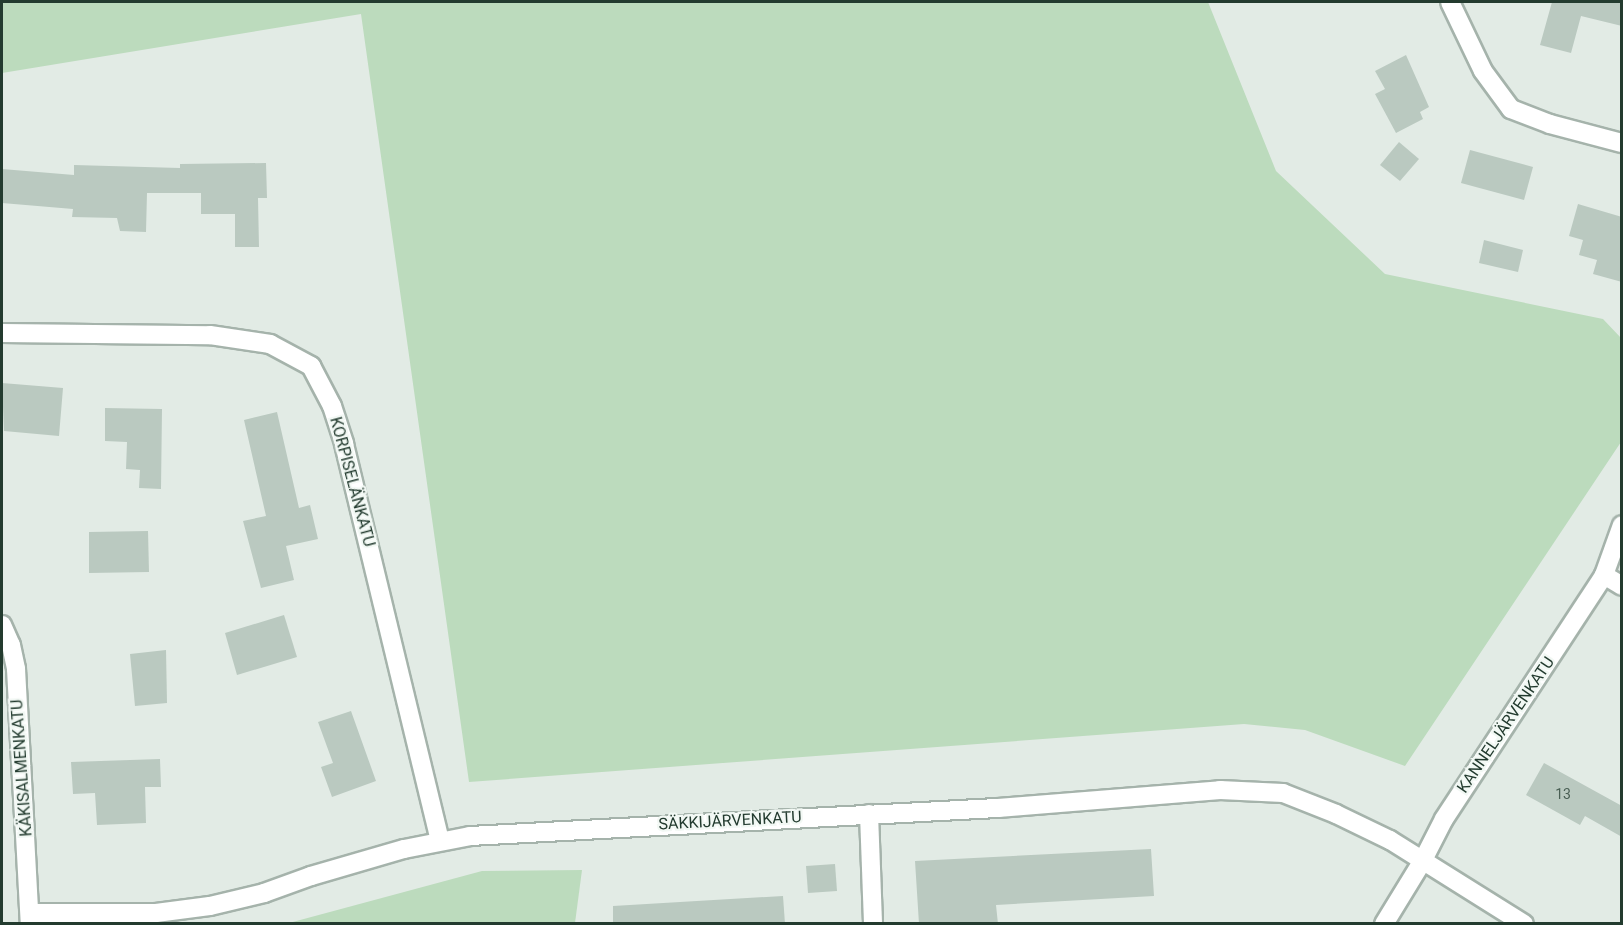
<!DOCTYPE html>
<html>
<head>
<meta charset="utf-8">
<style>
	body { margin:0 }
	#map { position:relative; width:1623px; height:925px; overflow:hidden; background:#e2ebe5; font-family:Roboto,sans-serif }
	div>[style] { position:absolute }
	.green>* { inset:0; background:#bcdbbd }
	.building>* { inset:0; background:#bac9c0 }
	.roads { filter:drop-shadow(2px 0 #a5b3ab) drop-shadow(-2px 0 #a5b3ab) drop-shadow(0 2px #a5b3ab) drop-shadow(0 -2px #a5b3ab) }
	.minor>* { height:18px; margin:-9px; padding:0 9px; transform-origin:9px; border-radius:9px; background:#fff }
	.tertiary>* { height:18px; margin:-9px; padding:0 9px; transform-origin:9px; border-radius:9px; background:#fff }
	span { translate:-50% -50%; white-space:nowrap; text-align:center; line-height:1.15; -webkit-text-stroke:4.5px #f2f8f4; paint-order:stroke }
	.number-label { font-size:14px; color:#495e53 }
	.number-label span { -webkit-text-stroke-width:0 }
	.street-label { font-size:16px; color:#233b2f }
	.frame { position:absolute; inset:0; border:3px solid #233b2f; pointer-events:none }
</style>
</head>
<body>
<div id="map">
	<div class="green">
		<div style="clip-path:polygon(2px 2px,1208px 2px,1276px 171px,1385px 274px,1603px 319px,1621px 338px,1621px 442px,1405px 766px,1305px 730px,1244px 724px,469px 782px,361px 14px,2px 73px)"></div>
		<div style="clip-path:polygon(582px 870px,575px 923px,289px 923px,482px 871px)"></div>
	</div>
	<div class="building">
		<div style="clip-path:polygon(1552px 2px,1622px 2px,1622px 26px,1581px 16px,1571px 53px,1540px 45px)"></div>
		<div style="clip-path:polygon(1406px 55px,1429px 107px,1420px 112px,1423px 119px,1396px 133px,1375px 94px,1385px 89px,1375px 71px)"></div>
		<div style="clip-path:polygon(1399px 142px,1419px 159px,1400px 181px,1380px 165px)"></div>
		<div style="clip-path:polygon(1470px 150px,1533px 167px,1524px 200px,1461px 183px)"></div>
		<div style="clip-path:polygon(266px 163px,267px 198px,258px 198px,259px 247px,235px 247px,235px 214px,201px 214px,201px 193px,147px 193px,146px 232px,120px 231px,117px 218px,72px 217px,73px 209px,2px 203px,2px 169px,74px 175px,74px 165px,180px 168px,180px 164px)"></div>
		<div style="clip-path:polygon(1578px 204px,1622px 217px,1622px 282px,1593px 274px,1597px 260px,1579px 255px,1583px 240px,1569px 236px)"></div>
		<div style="clip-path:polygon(1484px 240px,1523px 250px,1518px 272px,1479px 263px)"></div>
		<div style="clip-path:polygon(2px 383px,63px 388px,59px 436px,4px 431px)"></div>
		<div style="clip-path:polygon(105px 408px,162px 409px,161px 489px,139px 488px,140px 470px,126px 469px,127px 442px,105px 441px)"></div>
		<div style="clip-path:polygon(277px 412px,299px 508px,310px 505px,318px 539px,286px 546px,294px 580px,261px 588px,243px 521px,266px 516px,244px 420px)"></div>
		<div style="clip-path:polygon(148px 531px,149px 572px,89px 573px,89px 532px)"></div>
		<div style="clip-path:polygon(284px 615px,297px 657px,237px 675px,225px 633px)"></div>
		<div style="clip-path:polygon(166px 650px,167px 703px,135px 706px,130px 654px)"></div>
		<div style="clip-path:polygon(351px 711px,376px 781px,332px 797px,321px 767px,333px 763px,318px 722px)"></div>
		<div style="clip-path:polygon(160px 759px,161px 787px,145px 787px,146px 823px,97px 825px,95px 793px,73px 794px,71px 762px)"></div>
		<div style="clip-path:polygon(1544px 763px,1622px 806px,1622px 837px,1585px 816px,1580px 825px,1526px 795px)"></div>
		<div style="clip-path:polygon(1151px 849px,1154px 896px,996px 905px,998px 924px,919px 924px,915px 861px)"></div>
		<div style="clip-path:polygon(835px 864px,837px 891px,808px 893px,806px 866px)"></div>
		<div style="clip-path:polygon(783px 896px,785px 924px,613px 924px,613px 906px)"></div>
	</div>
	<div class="roads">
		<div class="minor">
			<div style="left:1450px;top:2px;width:76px;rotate:64.4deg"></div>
			<div style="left:1483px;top:71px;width:47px;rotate:53.6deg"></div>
			<div style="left:1511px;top:109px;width:42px;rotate:21deg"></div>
			<div style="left:1550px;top:124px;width:74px;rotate:14.8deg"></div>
			<div style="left:2px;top:333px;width:208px;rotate:0.6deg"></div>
			<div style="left:210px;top:335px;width:61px;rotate:8.5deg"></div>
			<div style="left:270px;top:344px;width:47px;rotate:28.2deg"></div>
			<div style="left:311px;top:366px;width:45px;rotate:62.3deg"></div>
			<div style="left:332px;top:406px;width:40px;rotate:72deg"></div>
			<div style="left:344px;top:444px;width:407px;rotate:76.4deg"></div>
			<div style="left:1604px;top:575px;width:21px;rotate:31deg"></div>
			<div style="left:2px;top:625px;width:22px;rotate:66deg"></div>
			<div style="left:11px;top:645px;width:25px;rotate:78deg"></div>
			<div style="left:16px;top:669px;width:255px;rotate:86.9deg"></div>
			<div style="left:869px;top:814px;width:110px;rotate:87.9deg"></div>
			<div style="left:30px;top:913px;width:126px"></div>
			<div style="left:156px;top:913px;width:54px;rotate:-7.4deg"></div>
			<div style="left:210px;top:906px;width:56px;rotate:-13.5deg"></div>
			<div style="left:264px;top:893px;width:50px;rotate:-19.9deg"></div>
			<div style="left:311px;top:876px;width:97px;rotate:-16.2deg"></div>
			<div style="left:404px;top:849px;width:67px;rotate:-11.1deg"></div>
			<div style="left:470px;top:836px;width:529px;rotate:-3.04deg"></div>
			<div style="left:998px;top:808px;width:223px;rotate:-4.6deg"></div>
			<div style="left:1220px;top:790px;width:63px;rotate:2.7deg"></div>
			<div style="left:1283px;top:793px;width:57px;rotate:21.6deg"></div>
			<div style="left:1336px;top:814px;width:60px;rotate:25.7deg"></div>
			<div style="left:1390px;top:840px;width:158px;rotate:32.1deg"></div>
		</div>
		<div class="tertiary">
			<div style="left:1384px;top:924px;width:73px;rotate:-58.5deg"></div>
			<div style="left:1422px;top:862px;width:48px;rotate:-62.9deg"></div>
			<div style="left:1444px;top:819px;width:292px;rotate:-56.7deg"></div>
			<div style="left:1604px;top:575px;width:53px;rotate:-70.2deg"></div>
		</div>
	</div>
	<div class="number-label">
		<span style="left:1563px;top:794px">13</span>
	</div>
	<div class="street-label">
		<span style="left:352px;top:482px;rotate:75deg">KORPISELÄNKATU</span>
		<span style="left:1506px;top:725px;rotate:-56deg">KANNELJÄRVENKATU</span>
		<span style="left:22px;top:768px;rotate:-94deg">KÄKISALMENKATU</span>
		<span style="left:730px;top:821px;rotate:-3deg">SÄKKIJÄRVENKATU</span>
	</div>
	<div class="frame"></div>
</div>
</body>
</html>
